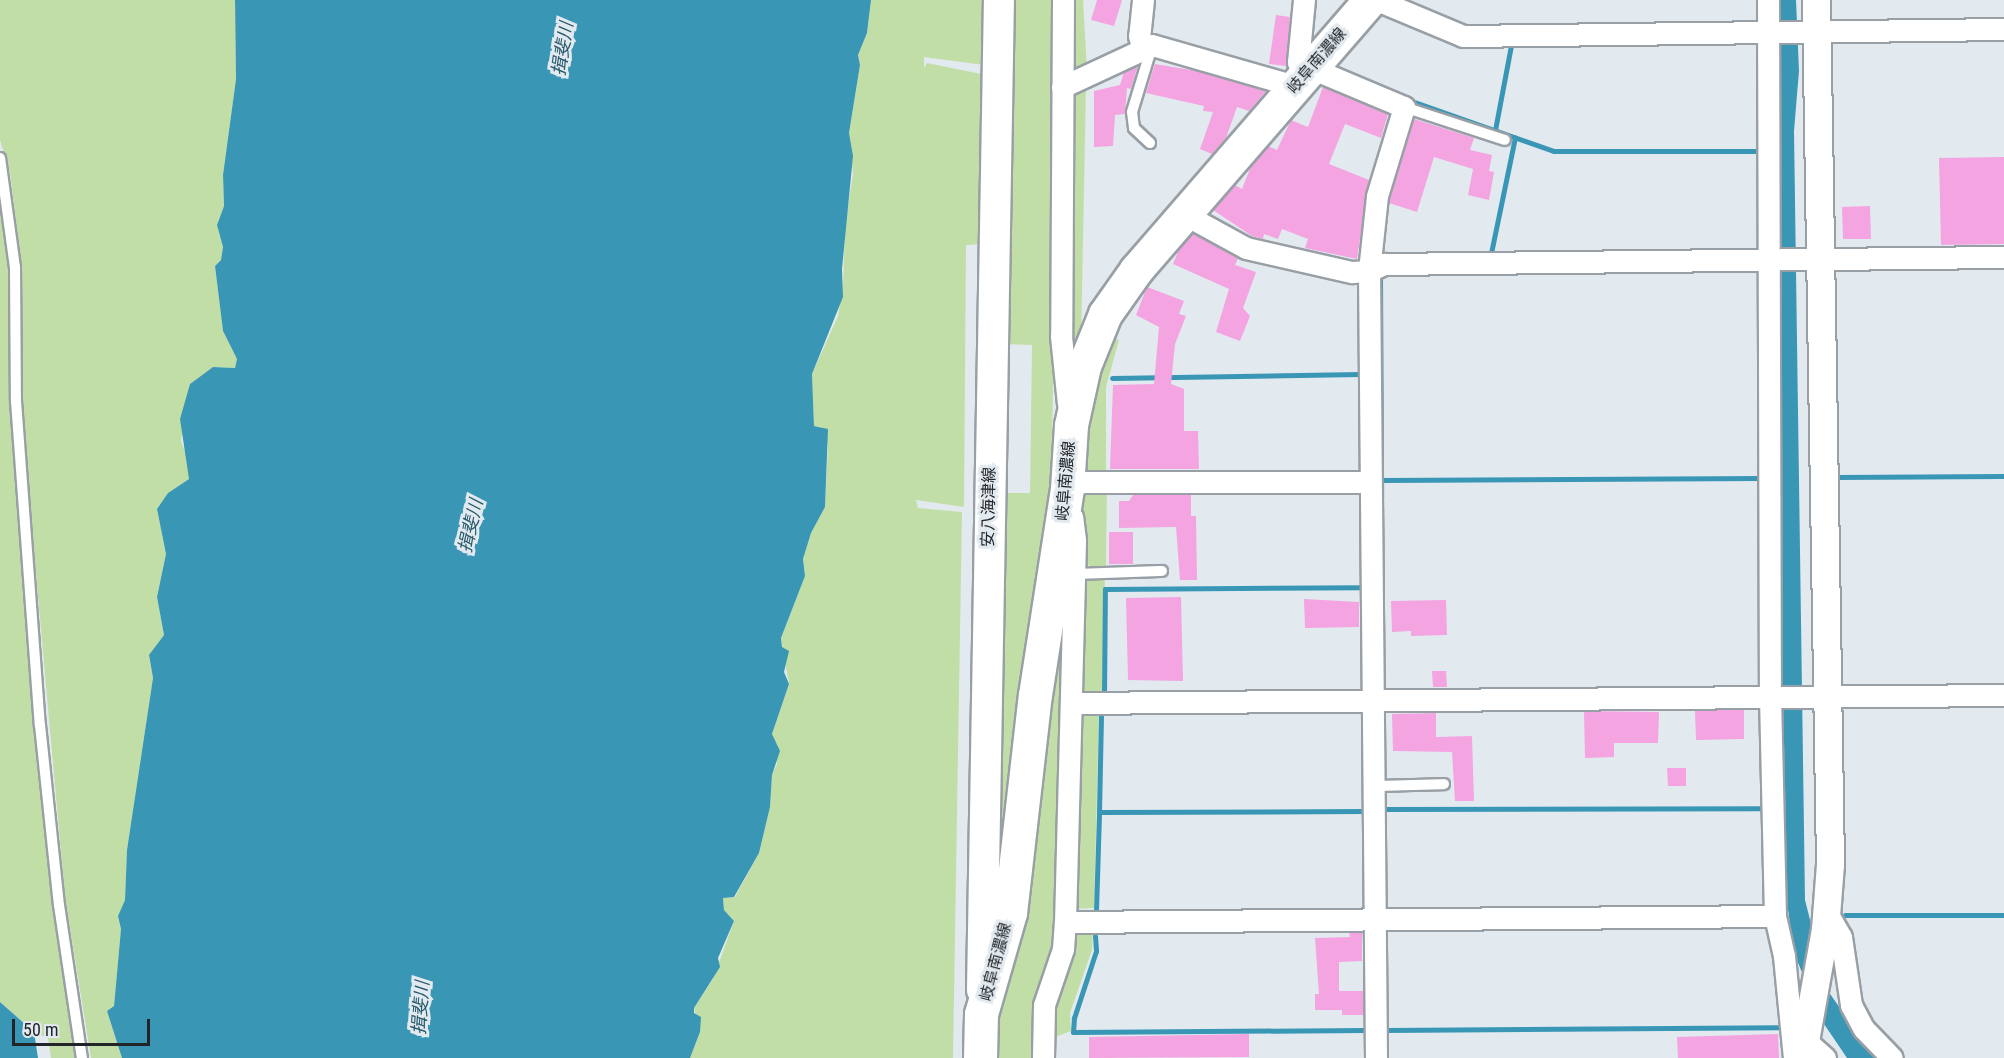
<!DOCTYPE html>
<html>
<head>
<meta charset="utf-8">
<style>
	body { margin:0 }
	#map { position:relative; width:2004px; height:1058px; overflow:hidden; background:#e2eaf0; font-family:"Roboto Condensed","Noto Sans JP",sans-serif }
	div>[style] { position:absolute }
	.green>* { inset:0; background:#c2dea7 }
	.water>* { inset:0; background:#3997b5 }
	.stream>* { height:5px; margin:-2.5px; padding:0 2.5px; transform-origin:2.5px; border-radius:2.5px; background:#3997b5 }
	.building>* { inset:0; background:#f3a4e1 }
	.roads { filter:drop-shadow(2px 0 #989fa5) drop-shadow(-2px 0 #989fa5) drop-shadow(0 2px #989fa5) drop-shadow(0 -2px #989fa5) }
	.service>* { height:10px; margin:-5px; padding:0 5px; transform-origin:5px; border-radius:5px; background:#fff }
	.minor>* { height:21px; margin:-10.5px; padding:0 10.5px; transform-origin:10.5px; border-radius:10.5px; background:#fff }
	.tertiary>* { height:27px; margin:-13.5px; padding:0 13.5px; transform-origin:13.5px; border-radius:13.5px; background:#fff }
	.secondary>* { height:30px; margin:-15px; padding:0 15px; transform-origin:15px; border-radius:15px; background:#fff }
	.primary>* { height:33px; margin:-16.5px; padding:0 16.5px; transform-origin:16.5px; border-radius:16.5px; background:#fff }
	span { translate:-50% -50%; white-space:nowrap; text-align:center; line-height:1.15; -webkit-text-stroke:6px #e2eaf0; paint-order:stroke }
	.street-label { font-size:16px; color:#222527 }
	.water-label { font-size:18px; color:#285a6c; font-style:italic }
	.scale { position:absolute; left:12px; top:1019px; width:138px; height:27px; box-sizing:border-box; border:3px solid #222527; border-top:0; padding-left:8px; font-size:18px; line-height:21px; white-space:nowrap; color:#222527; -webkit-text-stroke:4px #e2eaf0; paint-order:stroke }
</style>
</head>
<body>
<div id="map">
	<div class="green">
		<div style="clip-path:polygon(0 0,235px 0,236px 79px,223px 175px,224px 206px,217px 225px,223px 247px,221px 260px,215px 266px,223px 331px,237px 359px,235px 368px,213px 367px,190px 384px,181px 441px,189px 461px,189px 479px,168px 493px,157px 509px,166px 554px,157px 597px,164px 635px,149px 656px,153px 678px,127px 850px,125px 900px,118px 916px,121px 929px,114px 1006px,107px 1011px,122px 1058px,91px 1058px,65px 897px,20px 396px,21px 263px,10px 173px,0 140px)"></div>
		<div style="clip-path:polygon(871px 0,985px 0,984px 65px,924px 57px,924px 68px,927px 63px,986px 75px,984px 244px,966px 245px,964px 507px,916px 500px,918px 508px,962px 512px,953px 1058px,690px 1058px,700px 1032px,694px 1008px,713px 979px,734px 921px,724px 910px,723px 898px,735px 897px,759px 853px,770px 807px,772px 775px,777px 764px,772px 734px,789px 684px,781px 638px,805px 576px,803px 559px,811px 533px,825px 507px,828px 445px,821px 427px,814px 426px,812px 374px,838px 316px,843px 285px,845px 228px,853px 174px,849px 133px,860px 65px,858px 55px,867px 33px)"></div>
		<div style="clip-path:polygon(1009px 0,1056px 0,1054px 338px,1050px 542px,992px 934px,1001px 493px,1030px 493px,1032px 345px,1002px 344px)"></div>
		<div style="clip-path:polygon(1070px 0,1083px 0,1087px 71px,1070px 70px)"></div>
		<div style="clip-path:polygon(1086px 87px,1081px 342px,1071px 343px,1069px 99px)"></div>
		<div style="clip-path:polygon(0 180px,9px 264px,9px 397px,52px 899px,76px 1058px,51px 1058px,48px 1038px,34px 1032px,0 1002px)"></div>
		<div style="clip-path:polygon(1113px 338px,1119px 340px,1106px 387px,1106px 478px,1081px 472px,1082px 427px,1106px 342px)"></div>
		<div style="clip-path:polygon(1091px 488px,1107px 488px,1106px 566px,1091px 567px,1080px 557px,1082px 496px)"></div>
		<div style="clip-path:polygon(1066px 560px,1057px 947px,1035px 1058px,990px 1058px,991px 1025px,1002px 1000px,1020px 938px,1023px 865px)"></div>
		<div style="clip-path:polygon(1087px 576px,1105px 577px,1102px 697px,1086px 697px,1078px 688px,1079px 585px)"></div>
		<div style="clip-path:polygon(1086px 708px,1099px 708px,1094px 908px,1071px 909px,1075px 716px)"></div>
		<div style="clip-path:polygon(1093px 927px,1092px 950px,1070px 1013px,1071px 1031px,1047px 1040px,1076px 928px)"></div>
	</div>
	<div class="water">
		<div style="clip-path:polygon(235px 0,871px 0,867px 33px,858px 55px,860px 65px,849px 133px,853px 156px,842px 269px,843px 297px,812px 374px,814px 426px,828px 429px,825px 507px,811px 533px,803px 559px,805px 576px,781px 638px,782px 647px,789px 651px,784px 672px,789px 684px,772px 734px,780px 751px,772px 775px,770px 807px,759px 853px,734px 897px,723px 898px,724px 910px,734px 921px,718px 958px,720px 967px,694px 1008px,694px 1013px,701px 1017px,700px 1032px,690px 1058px,122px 1058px,107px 1011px,114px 1006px,121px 929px,118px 916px,125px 900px,127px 850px,153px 678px,149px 655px,164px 635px,157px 597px,166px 554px,157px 509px,168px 493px,189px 479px,180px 419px,190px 384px,213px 367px,235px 368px,237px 359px,223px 331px,215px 266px,221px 260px,223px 247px,217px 225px,224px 206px,223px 175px,236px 79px)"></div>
		<div style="clip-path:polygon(1779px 0,1796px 0,1799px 71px,1794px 131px,1805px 900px,1828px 991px,1875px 1058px,1847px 1058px,1822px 1021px,1794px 953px,1784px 880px,1776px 90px,1781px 72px)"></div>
		<div style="clip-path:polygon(0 1002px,34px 1032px,38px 1058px,0 1058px)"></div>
	</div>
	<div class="stream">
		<div style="left:1406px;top:99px;width:157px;rotate:19.4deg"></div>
		<div style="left:1554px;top:151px;width:204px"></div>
		<div style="left:1495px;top:130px;width:86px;rotate:-79.3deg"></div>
		<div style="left:1486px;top:254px;width:5px;rotate:-11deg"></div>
		<div style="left:1491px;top:253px;width:118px;rotate:-78.3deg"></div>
		<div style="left:1380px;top:274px;width:224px;rotate:89.7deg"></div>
		<div style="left:1112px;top:378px;width:248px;rotate:-0.9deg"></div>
		<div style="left:1835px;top:477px;width:169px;rotate:-0.3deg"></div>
		<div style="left:1381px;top:480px;width:382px;rotate:-0.3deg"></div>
		<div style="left:1104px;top:697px;width:108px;rotate:-89.5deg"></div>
		<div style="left:1105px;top:589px;width:258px;rotate:-0.4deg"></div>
		<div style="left:1381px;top:809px;width:385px;rotate:-0.1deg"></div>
		<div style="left:1099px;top:812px;width:97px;rotate:-88.8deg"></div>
		<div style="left:1096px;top:910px;width:98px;rotate:-88.2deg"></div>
		<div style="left:1099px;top:812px;width:265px;rotate:-0.2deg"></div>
		<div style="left:1845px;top:915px;width:159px"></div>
		<div style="left:1095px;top:936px;width:15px;rotate:86deg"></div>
		<div style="left:1096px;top:951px;width:71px;rotate:108.2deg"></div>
		<div style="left:1074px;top:1018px;width:14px;rotate:94deg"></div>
		<div style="left:1073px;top:1032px;width:293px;rotate:-0.4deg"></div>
		<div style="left:1385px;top:1030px;width:394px;rotate:-0.4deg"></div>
	</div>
	<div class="building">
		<div style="clip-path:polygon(1097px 0,1122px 0,1114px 26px,1091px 20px)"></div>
		<div style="clip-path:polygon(1276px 15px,1290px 17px,1286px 66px,1269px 64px)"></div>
		<div style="clip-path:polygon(1155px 64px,1197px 71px,1266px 91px,1249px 111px,1237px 107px,1226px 138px,1212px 154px,1200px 149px,1213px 112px,1203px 111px,1204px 106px,1146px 93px)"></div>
		<div style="clip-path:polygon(1138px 65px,1131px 89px,1127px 88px,1125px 114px,1115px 115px,1113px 146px,1094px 147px,1094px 91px,1120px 85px,1124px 72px)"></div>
		<div style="clip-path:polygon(1323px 87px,1388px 114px,1381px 138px,1345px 124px,1329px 164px,1369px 180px,1357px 259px,1305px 248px,1308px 239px,1282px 229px,1278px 239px,1264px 234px,1263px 239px,1252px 236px,1213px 210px,1235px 185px,1242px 189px,1251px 166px,1268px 146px,1277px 150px,1291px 120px,1308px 127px)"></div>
		<div style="clip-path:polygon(1414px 119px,1474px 138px,1470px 150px,1492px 155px,1489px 171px,1494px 172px,1489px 200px,1468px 195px,1473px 169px,1434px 157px,1417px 212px,1389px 203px)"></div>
		<div style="clip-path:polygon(2004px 157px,2004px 244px,1941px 245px,1939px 158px)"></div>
		<div style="clip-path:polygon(1870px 206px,1871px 239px,1843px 239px,1842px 207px)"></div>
		<div style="clip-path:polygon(1193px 233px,1238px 258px,1235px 265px,1256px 272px,1243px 308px,1250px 316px,1240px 341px,1216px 332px,1229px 289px,1173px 264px,1179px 249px)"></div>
		<div style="clip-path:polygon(1147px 287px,1184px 301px,1179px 314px,1186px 316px,1175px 344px,1171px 384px,1184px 389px,1184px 431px,1198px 431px,1199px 469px,1110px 469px,1113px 385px,1154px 384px,1159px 327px,1136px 315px)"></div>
		<div style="clip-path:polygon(1133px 495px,1191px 495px,1191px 516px,1196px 516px,1197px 580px,1180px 580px,1176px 527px,1119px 528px,1119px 501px,1129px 501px)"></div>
		<div style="clip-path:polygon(1109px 532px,1133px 532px,1133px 564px,1109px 564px)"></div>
		<div style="clip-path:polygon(1181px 597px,1183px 681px,1128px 680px,1126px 598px)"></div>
		<div style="clip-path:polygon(1304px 599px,1359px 602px,1359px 627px,1305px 628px)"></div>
		<div style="clip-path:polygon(1446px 600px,1447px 635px,1411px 636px,1411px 631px,1392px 632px,1391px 601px)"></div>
		<div style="clip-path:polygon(1432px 671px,1446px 671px,1447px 687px,1433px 687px)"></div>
		<div style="clip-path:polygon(1695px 710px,1744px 710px,1744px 739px,1696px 740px)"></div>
		<div style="clip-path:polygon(1584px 711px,1659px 712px,1658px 743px,1614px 743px,1614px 757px,1585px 758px)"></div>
		<div style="clip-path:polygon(1436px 713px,1436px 737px,1472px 736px,1474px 801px,1455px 801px,1452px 752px,1393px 751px,1392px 714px)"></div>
		<div style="clip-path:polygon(1667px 768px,1686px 768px,1686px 786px,1668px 786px)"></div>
		<div style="clip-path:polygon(1349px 932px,1362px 932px,1362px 961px,1339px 962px,1339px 991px,1363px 991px,1363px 1015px,1342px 1015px,1342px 1010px,1315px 1010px,1315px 994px,1319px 994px,1315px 938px,1350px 937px)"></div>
		<div style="clip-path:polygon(1249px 1034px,1249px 1057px,1089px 1058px,1089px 1037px)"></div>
		<div style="clip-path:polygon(1778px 1034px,1779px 1058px,1678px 1058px,1677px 1037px)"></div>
	</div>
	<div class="roads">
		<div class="service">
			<div style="left:1404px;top:107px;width:106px;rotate:18.1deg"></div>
			<div style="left:1150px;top:143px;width:22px;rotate:-137deg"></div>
			<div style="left:1134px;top:128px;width:16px;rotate:-97deg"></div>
			<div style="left:1132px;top:112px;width:69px;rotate:-73.1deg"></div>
			<div style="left:0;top:158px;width:110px;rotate:82.2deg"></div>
			<div style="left:15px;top:267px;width:134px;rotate:89.6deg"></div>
			<div style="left:16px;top:401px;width:325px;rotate:85.8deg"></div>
			<div style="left:40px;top:725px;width:181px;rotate:84deg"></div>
			<div style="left:59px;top:905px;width:155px;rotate:81.5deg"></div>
			<div style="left:1074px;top:574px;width:88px;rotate:-2deg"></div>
			<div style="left:1374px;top:786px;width:70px;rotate:-1.6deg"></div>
		</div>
		<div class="minor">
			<div style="left:1063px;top:0;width:336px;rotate:90.3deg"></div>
			<div style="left:1061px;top:336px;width:68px;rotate:84.1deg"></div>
			<div style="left:1143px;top:0;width:36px;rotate:96deg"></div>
			<div style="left:1139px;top:36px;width:14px;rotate:73deg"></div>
			<div style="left:1377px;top:0;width:93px;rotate:22.7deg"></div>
			<div style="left:1463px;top:36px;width:541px;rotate:-0.74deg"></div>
			<div style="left:1768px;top:0;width:696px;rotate:89.84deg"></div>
			<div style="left:1770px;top:696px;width:220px;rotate:88.7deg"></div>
			<div style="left:1775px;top:916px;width:41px;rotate:77.3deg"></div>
			<div style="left:1784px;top:956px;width:102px;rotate:84.4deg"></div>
			<div style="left:1311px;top:68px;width:101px;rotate:22.8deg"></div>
			<div style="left:1404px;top:107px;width:93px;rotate:106.9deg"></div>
			<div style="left:1377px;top:196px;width:75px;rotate:96.1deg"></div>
			<div style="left:1369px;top:271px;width:787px;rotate:89.49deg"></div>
			<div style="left:1303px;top:77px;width:16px;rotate:-108deg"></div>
			<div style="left:1298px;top:62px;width:62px;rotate:-84.5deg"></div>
			<div style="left:1062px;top:87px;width:99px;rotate:-25deg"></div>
			<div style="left:1152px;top:45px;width:149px;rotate:16deg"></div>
			<div style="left:1184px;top:214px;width:71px;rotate:28.7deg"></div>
			<div style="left:1246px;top:248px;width:109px;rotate:12.8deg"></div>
			<div style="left:1352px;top:272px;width:17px;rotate:-3deg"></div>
			<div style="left:1369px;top:271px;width:17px;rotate:-25deg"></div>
			<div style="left:1384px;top:264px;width:620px;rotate:-0.65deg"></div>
			<div style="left:1067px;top:482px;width:303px"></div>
			<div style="left:1072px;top:703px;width:932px;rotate:-0.49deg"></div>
			<div style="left:1826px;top:911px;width:30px;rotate:60deg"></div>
			<div style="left:1841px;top:937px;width:69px;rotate:81.6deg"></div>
			<div style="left:1851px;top:1005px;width:27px;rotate:62deg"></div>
			<div style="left:1864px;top:1029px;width:40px;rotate:46deg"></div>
			<div style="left:1065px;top:922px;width:710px;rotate:-0.48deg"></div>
			<div style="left:1805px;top:1040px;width:27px;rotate:42deg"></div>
			<div style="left:1043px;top:1058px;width:53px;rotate:-88.9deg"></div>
			<div style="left:1044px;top:1005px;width:59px;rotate:-71.3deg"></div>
			<div style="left:1063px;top:949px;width:26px;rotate:-86deg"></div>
			<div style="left:1065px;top:923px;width:383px;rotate:-88.5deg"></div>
			<div style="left:1075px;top:540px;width:23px;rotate:-97deg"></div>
		</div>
		<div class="tertiary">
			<div style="left:1802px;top:1058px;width:131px;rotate:-79.9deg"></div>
			<div style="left:1825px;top:929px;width:65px;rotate:-85.6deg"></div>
			<div style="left:1830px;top:864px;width:864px;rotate:-90.93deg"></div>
		</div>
		<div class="secondary">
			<div style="left:982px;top:990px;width:990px;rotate:-89.02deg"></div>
		</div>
		<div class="primary">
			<div style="left:980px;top:1058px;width:44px;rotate:-88.7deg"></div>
			<div style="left:981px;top:1014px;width:105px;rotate:-74deg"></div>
			<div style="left:1010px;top:913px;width:219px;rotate:-83.5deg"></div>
			<div style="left:1035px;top:695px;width:208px;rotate:-81.2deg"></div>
			<div style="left:1067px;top:489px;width:64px;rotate:-86.4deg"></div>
			<div style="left:1071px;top:425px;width:60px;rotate:-77.6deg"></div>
			<div style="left:1084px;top:366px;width:56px;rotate:-68deg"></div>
			<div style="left:1105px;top:314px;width:54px;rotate:-54.8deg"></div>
			<div style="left:1136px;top:270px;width:357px;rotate:-49.1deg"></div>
		</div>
	</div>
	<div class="street-label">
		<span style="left:1317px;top:61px;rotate:-49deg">岐阜南濃線</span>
		<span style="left:1066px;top:481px;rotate:-85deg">岐阜南濃線</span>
		<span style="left:989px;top:507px;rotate:-89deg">安八海津線</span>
		<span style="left:996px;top:962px;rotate:-75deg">岐阜南濃線</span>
	</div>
	<div class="water-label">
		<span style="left:563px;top:49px;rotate:-81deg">揖斐川</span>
		<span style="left:471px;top:526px;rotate:-77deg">揖斐川</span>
		<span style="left:421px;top:1008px;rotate:-86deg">揖斐川</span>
	</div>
	<div class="scale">50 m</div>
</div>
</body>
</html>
